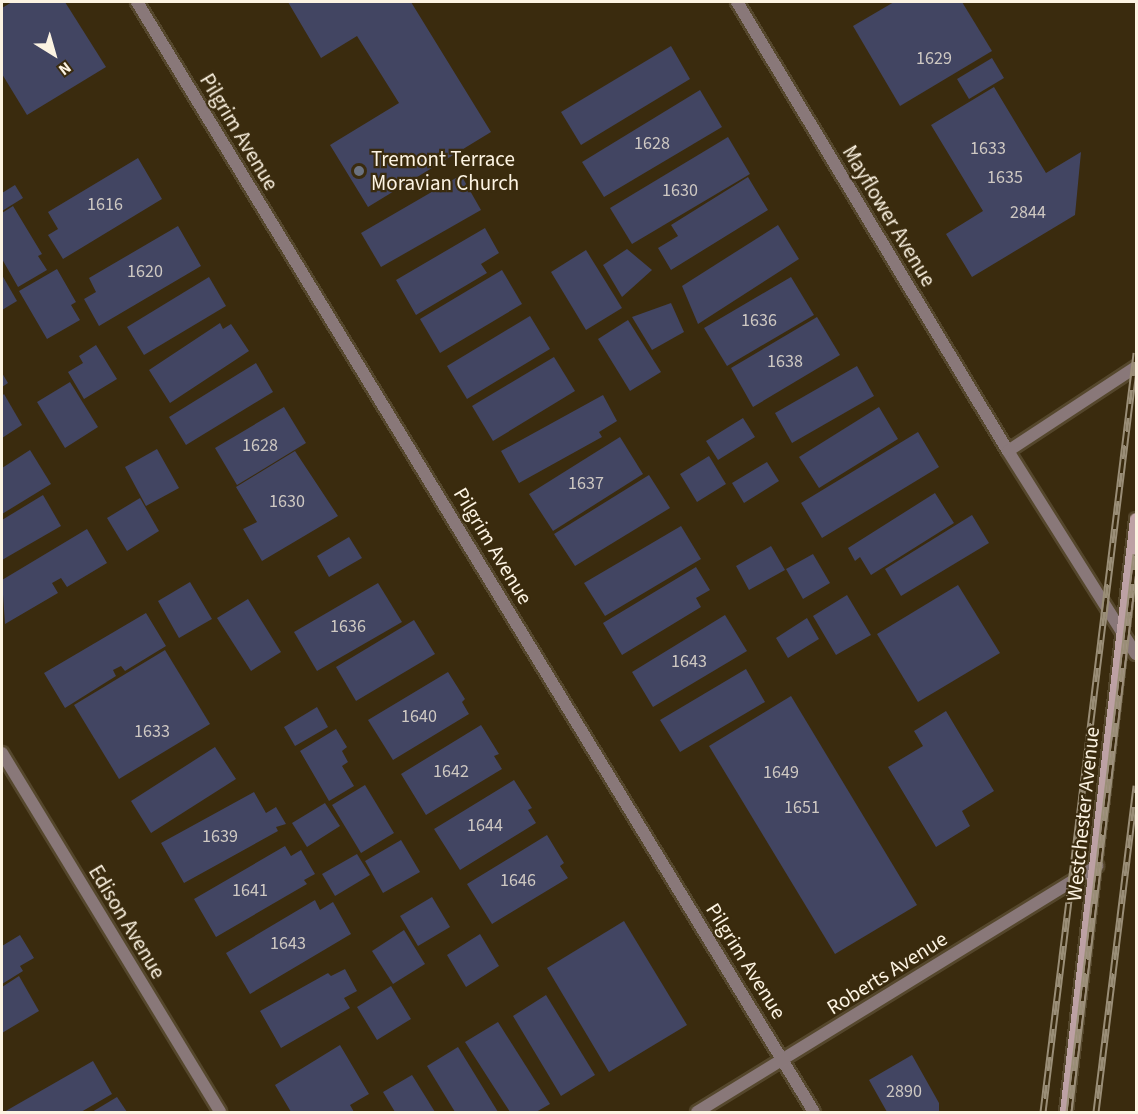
<!DOCTYPE html>
<html>
<head>
<meta charset="utf-8">
<style>
	body { margin:0 }
	#map { position:relative; width:1138px; height:1114px; overflow:hidden; background:#3a2b0e; font-family:"Source Sans 3",sans-serif }
	div>[style] { position:absolute }
	.building>* { inset:0; background:#424562 }
	.roads { filter:drop-shadow(2px 0 #55472c) drop-shadow(-2px 0 #55472c) drop-shadow(0 2px #55472c) drop-shadow(0 -2px #55472c) }
	.street>* { height:12px; margin:-6px; padding:0 6px; transform-origin:6px; border-radius:6px; background:#897879 }
	.secondary>* { height:12px; margin:-6px; padding:0 6px; transform-origin:6px; border-radius:6px; background:#bda1a4 }
	.rail>* { height:7px; margin-top:-3.5px; transform-origin:0; background:repeating-linear-gradient(90deg,#3a2b0e 0 14px,#9a8e77 0 28px); box-sizing:border-box; border-block:2px solid #9a8e77 }
	.dots>* { width:16px; height:16px; translate:-50% -50%; box-sizing:border-box; border:3px solid #3a2b0e; border-radius:50% }
	span { translate:-50% -50%; white-space:nowrap; text-align:center; line-height:1.15; -webkit-text-stroke:4.5px #3a2b0e; paint-order:stroke }
	.number-label { font-size:18px; color:#cec8c2 }
	.number-label span { -webkit-text-stroke-width:0 }
	.street-label { font-size:21px; color:#fcf3e2 }
	.poi-label { font-size:21px; color:#fcf3e2 }
	.left { translate:0 -50%; text-align:left }
	.frame { position:absolute; inset:0; border:3px solid #fcf3e2; pointer-events:none }
	.north { position:absolute; left:24px; top:24px; width:60px; height:60px; -webkit-text-stroke:4px #3a2b0e; paint-order:stroke; rotate:143deg; font-size:16px; font-weight:700; line-height:24px; text-align:center; color:#fcf3e2 }
	.north::after { content:''; display:block; margin:auto; width:21px; height:27px; background:#fcf3e2; clip-path:polygon(50% 0,100% 100%,50% 72%,0 100%) }
</style>
</head>
<body>
<div id="map">
	<div class="building">
		<div style="clip-path:polygon(12px 2px,65px 2px,106px 67px,27px 115px,2px 74px,2px 8px)"></div>
		<div style="clip-path:polygon(288px 2px,411px 2px,491px 132px,368px 207px,330px 145px,399px 103px,357px 36px,321px 58px)"></div>
		<div style="clip-path:polygon(894px 2px,962px 2px,992px 51px,900px 106px,853px 26px)"></div>
		<div style="clip-path:polygon(671px 46px,690px 79px,581px 145px,561px 112px)"></div>
		<div style="clip-path:polygon(992px 58px,1004px 78px,969px 99px,957px 79px)"></div>
		<div style="clip-path:polygon(994px 87px,1046px 173px,1081px 152px,1075px 215px,972px 277px,946px 234px,983px 211px,931px 125px)"></div>
		<div style="clip-path:polygon(700px 90px,722px 127px,604px 197px,582px 162px)"></div>
		<div style="clip-path:polygon(728px 137px,750px 174px,632px 244px,610px 208px)"></div>
		<div style="clip-path:polygon(138px 158px,162px 199px,63px 259px,48px 235px,58px 229px,48px 212px)"></div>
		<div style="clip-path:polygon(461px 175px,481px 210px,381px 267px,361px 233px)"></div>
		<div style="clip-path:polygon(748px 177px,768px 210px,671px 270px,658px 248px,678px 236px,671px 225px)"></div>
		<div style="clip-path:polygon(15px 185px,23px 198px,2px 211px,2px 193px)"></div>
		<div style="clip-path:polygon(13px 206px,42px 254px,38px 256px,47px 270px,18px 287px,2px 259px,2px 213px)"></div>
		<div style="clip-path:polygon(778px 225px,799px 259px,698px 324px,682px 286px)"></div>
		<div style="clip-path:polygon(178px 226px,201px 266px,99px 326px,84px 299px,96px 292px,89px 278px)"></div>
		<div style="clip-path:polygon(485px 228px,499px 253px,481px 264px,487px 273px,416px 315px,396px 280px)"></div>
		<div style="clip-path:polygon(627px 249px,652px 270px,622px 297px,603px 265px)"></div>
		<div style="clip-path:polygon(586px 250px,622px 308px,586px 330px,551px 272px)"></div>
		<div style="clip-path:polygon(57px 269px,76px 302px,71px 305px,80px 320px,47px 339px,19px 291px)"></div>
		<div style="clip-path:polygon(502px 270px,522px 304px,440px 353px,420px 319px)"></div>
		<div style="clip-path:polygon(2px 275px,17px 301px,2px 310px)"></div>
		<div style="clip-path:polygon(209px 277px,226px 306px,144px 355px,127px 327px)"></div>
		<div style="clip-path:polygon(791px 277px,814px 315px,727px 366px,704px 328px)"></div>
		<div style="clip-path:polygon(671px 303px,684px 332px,652px 350px,632px 317px)"></div>
		<div style="clip-path:polygon(530px 316px,550px 349px,467px 399px,447px 366px)"></div>
		<div style="clip-path:polygon(817px 317px,840px 355px,753px 407px,731px 368px)"></div>
		<div style="clip-path:polygon(628px 320px,661px 372px,630px 391px,598px 339px)"></div>
		<div style="clip-path:polygon(220px 323px,223px 329px,231px 324px,249px 351px,170px 403px,149px 370px)"></div>
		<div style="clip-path:polygon(96px 345px,117px 379px,84px 399px,68px 372px,83px 363px,79px 356px)"></div>
		<div style="clip-path:polygon(554px 357px,575px 391px,493px 441px,472px 406px)"></div>
		<div style="clip-path:polygon(256px 363px,273px 392px,186px 445px,169px 417px)"></div>
		<div style="clip-path:polygon(857px 366px,874px 396px,792px 443px,775px 413px)"></div>
		<div style="clip-path:polygon(2px 373px,8px 383px,2px 387px)"></div>
		<div style="clip-path:polygon(70px 382px,98px 427px,65px 448px,37px 402px)"></div>
		<div style="clip-path:polygon(4px 394px,22px 425px,2px 438px,2px 396px)"></div>
		<div style="clip-path:polygon(603px 395px,617px 421px,599px 432px,602px 437px,519px 483px,501px 451px)"></div>
		<div style="clip-path:polygon(284px 407px,306px 443px,237px 485px,215px 448px)"></div>
		<div style="clip-path:polygon(879px 407px,898px 439px,819px 488px,799px 457px)"></div>
		<div style="clip-path:polygon(743px 418px,755px 437px,718px 460px,706px 441px)"></div>
		<div style="clip-path:polygon(918px 432px,939px 467px,822px 538px,801px 503px)"></div>
		<div style="clip-path:polygon(620px 437px,643px 474px,553px 531px,529px 494px)"></div>
		<div style="clip-path:polygon(157px 449px,179px 488px,146px 506px,125px 467px)"></div>
		<div style="clip-path:polygon(30px 450px,51px 484px,2px 514px,2px 468px)"></div>
		<div style="clip-path:polygon(295px 451px,338px 516px,262px 561px,243px 529px,257px 522px,236px 487px)"></div>
		<div style="clip-path:polygon(709px 456px,726px 484px,697px 502px,680px 474px)"></div>
		<div style="clip-path:polygon(767px 462px,779px 481px,744px 503px,732px 483px)"></div>
		<div style="clip-path:polygon(649px 475px,670px 508px,575px 566px,554px 534px)"></div>
		<div style="clip-path:polygon(935px 493px,954px 523px,871px 575px,860px 557px,855px 561px,848px 548px)"></div>
		<div style="clip-path:polygon(43px 495px,61px 526px,2px 560px,2px 520px)"></div>
		<div style="clip-path:polygon(140px 498px,159px 531px,127px 551px,107px 518px)"></div>
		<div style="clip-path:polygon(972px 515px,989px 543px,901px 596px,885px 569px)"></div>
		<div style="clip-path:polygon(681px 526px,701px 559px,605px 616px,584px 583px)"></div>
		<div style="clip-path:polygon(87px 529px,107px 563px,67px 587px,61px 578px,52px 583px,58px 593px,5px 624px,2px 580px)"></div>
		<div style="clip-path:polygon(349px 537px,362px 558px,329px 577px,317px 556px)"></div>
		<div style="clip-path:polygon(771px 546px,785px 570px,749px 590px,736px 566px)"></div>
		<div style="clip-path:polygon(813px 554px,830px 583px,803px 599px,786px 569px)"></div>
		<div style="clip-path:polygon(696px 567px,710px 590px,696px 598px,701px 607px,622px 655px,603px 623px)"></div>
		<div style="clip-path:polygon(190px 582px,212px 619px,179px 638px,158px 601px)"></div>
		<div style="clip-path:polygon(378px 583px,402px 622px,317px 671px,294px 632px)"></div>
		<div style="clip-path:polygon(958px 585px,1000px 653px,918px 702px,877px 634px)"></div>
		<div style="clip-path:polygon(847px 595px,871px 635px,836px 655px,813px 616px)"></div>
		<div style="clip-path:polygon(248px 599px,281px 652px,251px 671px,217px 618px)"></div>
		<div style="clip-path:polygon(146px 613px,166px 646px,125px 671px,121px 666px,113px 670px,116px 676px,65px 708px,44px 673px)"></div>
		<div style="clip-path:polygon(725px 615px,747px 651px,653px 707px,632px 672px)"></div>
		<div style="clip-path:polygon(807px 618px,819px 639px,788px 658px,776px 638px)"></div>
		<div style="clip-path:polygon(414px 620px,435px 654px,356px 701px,336px 667px)"></div>
		<div style="clip-path:polygon(165px 650px,210px 724px,119px 779px,74px 705px)"></div>
		<div style="clip-path:polygon(746px 669px,765px 702px,680px 752px,660px 720px)"></div>
		<div style="clip-path:polygon(448px 672px,465px 699px,462px 702px,469px 714px,393px 760px,368px 720px)"></div>
		<div style="clip-path:polygon(791px 696px,917px 905px,835px 954px,709px 746px)"></div>
		<div style="clip-path:polygon(317px 707px,328px 727px,295px 746px,284px 727px)"></div>
		<div style="clip-path:polygon(946px 711px,994px 791px,962px 811px,970px 826px,936px 847px,888px 767px,923px 746px,914px 731px)"></div>
		<div style="clip-path:polygon(481px 725px,499px 754px,494px 756px,502px 769px,426px 815px,401px 774px)"></div>
		<div style="clip-path:polygon(336px 729px,347px 747px,342px 751px,348px 762px,342px 766px,354px 786px,329px 801px,300px 751px)"></div>
		<div style="clip-path:polygon(215px 747px,236px 779px,151px 833px,131px 801px)"></div>
		<div style="clip-path:polygon(514px 780px,532px 808px,528px 810px,536px 823px,460px 870px,434px 829px)"></div>
		<div style="clip-path:polygon(365px 785px,394px 833px,361px 853px,332px 805px)"></div>
		<div style="clip-path:polygon(254px 792px,266px 813px,276px 807px,286px 824px,276px 827px,278px 831px,184px 883px,161px 843px)"></div>
		<div style="clip-path:polygon(325px 803px,340px 826px,307px 847px,292px 823px)"></div>
		<div style="clip-path:polygon(547px 835px,564px 863px,560px 866px,568px 878px,492px 924px,467px 884px)"></div>
		<div style="clip-path:polygon(401px 840px,420px 872px,383px 893px,365px 861px)"></div>
		<div style="clip-path:polygon(285px 846px,291px 856px,301px 850px,315px 874px,304px 880px,307px 884px,216px 937px,194px 899px)"></div>
		<div style="clip-path:polygon(357px 854px,370px 875px,335px 896px,322px 874px)"></div>
		<div style="clip-path:polygon(432px 897px,450px 927px,418px 946px,400px 916px)"></div>
		<div style="clip-path:polygon(315px 900px,320px 910px,333px 902px,351px 934px,250px 994px,226px 953px)"></div>
		<div style="clip-path:polygon(624px 921px,687px 1025px,609px 1072px,547px 968px)"></div>
		<div style="clip-path:polygon(404px 930px,425px 964px,393px 984px,372px 951px)"></div>
		<div style="clip-path:polygon(480px 934px,499px 966px,466px 987px,447px 955px)"></div>
		<div style="clip-path:polygon(20px 935px,34px 958px,20px 966px,23px 971px,2px 984px,2px 946px)"></div>
		<div style="clip-path:polygon(345px 969px,357px 991px,344px 998px,350px 1008px,281px 1048px,260px 1011px,328px 973px,331px 976px)"></div>
		<div style="clip-path:polygon(19px 976px,39px 1011px,2px 1033px,2px 987px)"></div>
		<div style="clip-path:polygon(391px 986px,411px 1019px,377px 1040px,357px 1007px)"></div>
		<div style="clip-path:polygon(546px 995px,595px 1075px,561px 1096px,513px 1016px)"></div>
		<div style="clip-path:polygon(498px 1022px,550px 1104px,536px 1112px,510px 1112px,465px 1042px)"></div>
		<div style="clip-path:polygon(340px 1045px,369px 1094px,350px 1105px,354px 1112px,291px 1112px,275px 1085px)"></div>
		<div style="clip-path:polygon(458px 1047px,498px 1112px,455px 1112px,427px 1066px)"></div>
		<div style="clip-path:polygon(912px 1055px,939px 1103px,939px 1112px,887px 1112px,869px 1080px)"></div>
		<div style="clip-path:polygon(93px 1061px,112px 1094px,81px 1112px,4px 1112px)"></div>
		<div style="clip-path:polygon(412px 1075px,435px 1112px,395px 1112px,383px 1092px)"></div>
		<div style="clip-path:polygon(117px 1097px,127px 1112px,92px 1112px)"></div>
	</div>
	<div class="roads">
		<div class="street">
			<div style="left:137px;top:2px;width:1300px;rotate:58.62deg"></div>
			<div style="left:737px;top:2px;width:524px;rotate:58.89deg"></div>
			<div style="left:1008px;top:451px;width:240px;rotate:57.8deg"></div>
			<div style="left:1008px;top:451px;width:153px;rotate:-33.3deg"></div>
			<div style="left:2px;top:753px;width:420px;rotate:58.7deg"></div>
			<div style="left:697px;top:1112px;width:470px;rotate:-31.6deg"></div>
		</div>
		<div class="secondary">
			<div style="left:1066px;top:1112px;width:597px;rotate:-83.27deg"></div>
		</div>
	</div>
	<div class="rail">
		<div style="left:1043px;top:1112px;width:765px;rotate:-83.01deg"></div>
		<div style="left:1069px;top:1112px;width:562px;rotate:-83.15deg"></div>
		<div style="left:1096px;top:1112px;width:329px;rotate:-83deg"></div>
	</div>
	<div class="dots">
		<div style="left:359px;top:171px;background:#6b7280"></div>
	</div>
	<div class="number-label">
		<span style="left:934px;top:59px">1629</span>
		<span style="left:652px;top:144px">1628</span>
		<span style="left:988px;top:149px">1633</span>
		<span style="left:1005px;top:178px">1635</span>
		<span style="left:680px;top:191px">1630</span>
		<span style="left:105px;top:205px">1616</span>
		<span style="left:1028px;top:213px">2844</span>
		<span style="left:145px;top:272px">1620</span>
		<span style="left:759px;top:321px">1636</span>
		<span style="left:785px;top:362px">1638</span>
		<span style="left:260px;top:446px">1628</span>
		<span style="left:586px;top:484px">1637</span>
		<span style="left:287px;top:502px">1630</span>
		<span style="left:348px;top:627px">1636</span>
		<span style="left:689px;top:662px">1643</span>
		<span style="left:419px;top:717px">1640</span>
		<span style="left:152px;top:732px">1633</span>
		<span style="left:451px;top:772px">1642</span>
		<span style="left:781px;top:773px">1649</span>
		<span style="left:802px;top:808px">1651</span>
		<span style="left:485px;top:826px">1644</span>
		<span style="left:220px;top:837px">1639</span>
		<span style="left:518px;top:881px">1646</span>
		<span style="left:250px;top:891px">1641</span>
		<span style="left:288px;top:944px">1643</span>
		<span style="left:904px;top:1092px">2890</span>
	</div>
	<div class="street-label">
		<span style="left:239px;top:132px;rotate:59deg">Pilgrim Avenue</span>
		<span style="left:889px;top:216px;rotate:59deg">Mayflower Avenue</span>
		<span style="left:493px;top:546px;rotate:59deg">Pilgrim Avenue</span>
		<span style="left:1083px;top:814px;rotate:-84deg">Westchester Avenue</span>
		<span style="left:127px;top:922px;rotate:59deg">Edison Avenue</span>
		<span style="left:746px;top:961px;rotate:58deg">Pilgrim Avenue</span>
		<span style="left:887px;top:973px;rotate:-32deg">Roberts Avenue</span>
	</div>
	<div class="poi-label">
		<span class="left" style="left:371px;top:171px">Tremont Terrace<br>Moravian Church</span>
	</div>
	<div class="frame"></div>
	<div class="north">N</div>
</div>
</body>
</html>
